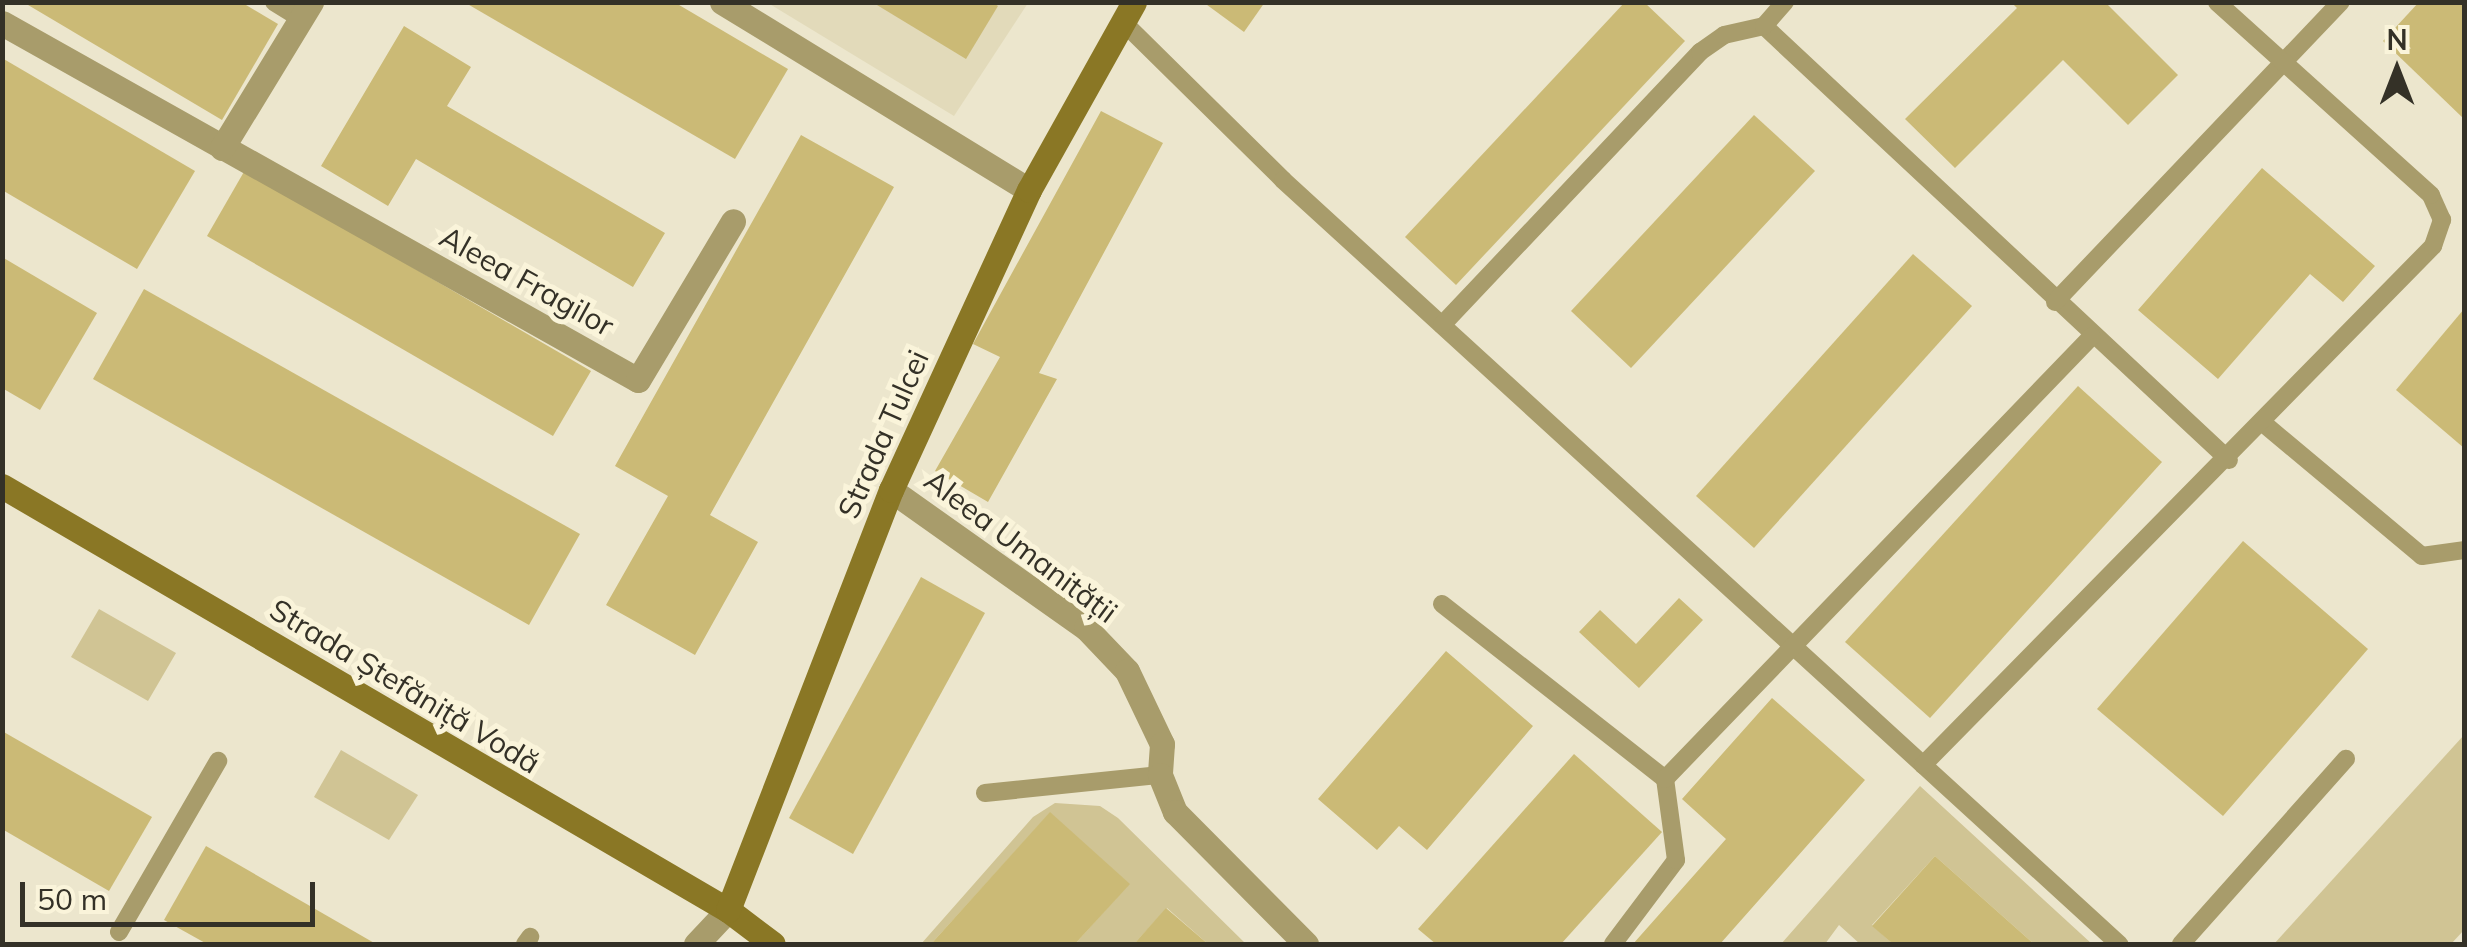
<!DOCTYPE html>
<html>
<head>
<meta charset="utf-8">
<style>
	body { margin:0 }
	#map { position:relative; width:2467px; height:947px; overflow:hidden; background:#ece6cd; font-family:Mulish,sans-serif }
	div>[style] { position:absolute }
	.built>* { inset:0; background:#e2daba }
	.green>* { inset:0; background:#d0c494 }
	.building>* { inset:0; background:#cbba76 }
	.lane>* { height:18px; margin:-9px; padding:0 9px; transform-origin:9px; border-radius:9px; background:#a89c6b }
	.street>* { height:25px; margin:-12.5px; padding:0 12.5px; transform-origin:12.5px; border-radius:12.5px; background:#a89c6b }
	.secondary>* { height:25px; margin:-12.5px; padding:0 12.5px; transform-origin:12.5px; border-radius:12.5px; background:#8a7725 }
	span { translate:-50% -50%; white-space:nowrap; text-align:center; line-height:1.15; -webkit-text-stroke:10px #faf4da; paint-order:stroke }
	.street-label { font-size:30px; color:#343127 }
	.frame { position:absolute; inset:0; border:5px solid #343127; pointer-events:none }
	.north { position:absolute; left:2347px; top:20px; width:100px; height:100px; -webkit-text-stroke:8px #faf4da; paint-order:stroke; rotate:0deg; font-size:28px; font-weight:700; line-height:40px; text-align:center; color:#343127 }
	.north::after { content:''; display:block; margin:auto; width:35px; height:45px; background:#343127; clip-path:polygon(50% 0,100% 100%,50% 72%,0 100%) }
	.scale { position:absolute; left:20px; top:882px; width:295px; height:45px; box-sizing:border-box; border:5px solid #343127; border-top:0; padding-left:12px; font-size:30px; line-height:35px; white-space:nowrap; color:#343127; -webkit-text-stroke:8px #faf4da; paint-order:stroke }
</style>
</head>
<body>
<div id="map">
	<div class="built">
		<div style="clip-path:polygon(768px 3px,1028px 3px,954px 116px)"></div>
	</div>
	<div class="green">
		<div style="clip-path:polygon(99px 609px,176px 653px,148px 701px,71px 657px)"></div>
		<div style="clip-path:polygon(2464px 735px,2464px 930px,2451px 944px,2274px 944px)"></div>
		<div style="clip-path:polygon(341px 750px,418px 795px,389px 840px,314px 797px)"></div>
		<div style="clip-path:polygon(1920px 786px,2092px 944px,2034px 944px,1935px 856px,1872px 925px,1893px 944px,1860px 944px,1839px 925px,1825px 944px,1781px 944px)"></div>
		<div style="clip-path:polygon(1055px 803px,1100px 806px,1118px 818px,1246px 944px,1208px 944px,1167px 908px,1134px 944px,1075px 944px,1129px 884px,1050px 813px,931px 944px,921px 944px,1033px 817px)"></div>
	</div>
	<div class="building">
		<div style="clip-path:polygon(23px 2px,241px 2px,278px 24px,222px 120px)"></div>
		<div style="clip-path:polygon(464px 2px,674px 2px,788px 69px,735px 159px)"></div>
		<div style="clip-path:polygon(872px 2px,992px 2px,998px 6px,966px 59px)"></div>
		<div style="clip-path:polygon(1203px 2px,1265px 2px,1244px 32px)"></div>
		<div style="clip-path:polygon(1625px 2px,1644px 2px,1685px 41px,1456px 285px,1405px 237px)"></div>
		<div style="clip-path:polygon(2011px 2px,2105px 2px,2178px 75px,2128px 125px,2063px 60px,1955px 168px,1905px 119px,2017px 8px)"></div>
		<div style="clip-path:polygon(2419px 2px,2464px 2px,2464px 119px,2383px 41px)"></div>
		<div style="clip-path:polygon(404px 26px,471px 67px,447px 106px,665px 233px,633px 287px,416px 159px,388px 206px,321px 166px)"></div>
		<div style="clip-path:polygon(2px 58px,195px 171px,137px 269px,2px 190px)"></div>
		<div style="clip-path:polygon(1101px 111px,1163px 143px,1039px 373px,1057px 379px,988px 502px,935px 471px,1000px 357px,973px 344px)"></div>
		<div style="clip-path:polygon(1754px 115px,1815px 171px,1631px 368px,1571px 311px)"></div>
		<div style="clip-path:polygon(801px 135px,894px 187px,710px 515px,758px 542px,695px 655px,606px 605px,668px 496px,615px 466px)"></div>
		<div style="clip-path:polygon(2262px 168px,2375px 266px,2343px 302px,2310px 274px,2218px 379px,2138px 310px)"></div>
		<div style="clip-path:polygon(245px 170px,591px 371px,553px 436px,207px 236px)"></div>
		<div style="clip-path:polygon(1913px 254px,1972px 306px,1754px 548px,1696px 496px)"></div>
		<div style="clip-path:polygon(2px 257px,97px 313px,40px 410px,2px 388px)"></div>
		<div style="clip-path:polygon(144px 289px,580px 534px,529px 625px,93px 379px)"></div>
		<div style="clip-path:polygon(2464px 309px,2464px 448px,2396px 390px)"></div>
		<div style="clip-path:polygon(2078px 386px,2162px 462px,1930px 718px,1845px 642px)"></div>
		<div style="clip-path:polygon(2243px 541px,2368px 649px,2223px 816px,2097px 709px)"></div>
		<div style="clip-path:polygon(921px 577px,985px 613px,853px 854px,789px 818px)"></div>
		<div style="clip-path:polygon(1679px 598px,1703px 620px,1639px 688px,1579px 632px,1600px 610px,1636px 644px)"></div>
		<div style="clip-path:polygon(1446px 651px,1533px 726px,1427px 850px,1399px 826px,1377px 850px,1318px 799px)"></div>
		<div style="clip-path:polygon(1772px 698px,1865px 780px,1720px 944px,1633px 944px,1726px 839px,1682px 799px)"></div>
		<div style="clip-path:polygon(2px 731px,152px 817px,109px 891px,2px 829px)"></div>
		<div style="clip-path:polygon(1574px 754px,1662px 832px,1561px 944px,1436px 944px,1418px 929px)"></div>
		<div style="clip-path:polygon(1050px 812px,1130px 884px,1075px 944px,931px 944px)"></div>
		<div style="clip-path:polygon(206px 846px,376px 944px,207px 944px,164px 920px)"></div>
		<div style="clip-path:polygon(1935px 856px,2034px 944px,1893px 944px,1872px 926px)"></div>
		<div style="clip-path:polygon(1166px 908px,1208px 944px,1134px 944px)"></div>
	</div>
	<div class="lane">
		<div style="left:274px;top:2px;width:32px;rotate:32deg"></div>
		<div style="left:1123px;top:22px;width:225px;rotate:44.6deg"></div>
		<div style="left:1283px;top:180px;width:1133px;rotate:42.42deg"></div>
		<div style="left:1764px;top:26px;width:636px;rotate:43.03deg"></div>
		<div style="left:2055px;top:302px;width:414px;rotate:-46.4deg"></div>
		<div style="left:1442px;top:325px;width:376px;rotate:-46.6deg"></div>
		<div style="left:1700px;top:52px;width:29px;rotate:-35deg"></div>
		<div style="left:1724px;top:35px;width:41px;rotate:-12.7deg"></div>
		<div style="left:1764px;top:26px;width:32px;rotate:-49deg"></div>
		<div style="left:2263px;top:423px;width:207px;rotate:39.9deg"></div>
		<div style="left:2422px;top:556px;width:42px;rotate:-8.1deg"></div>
		<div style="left:1442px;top:604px;width:283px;rotate:38.1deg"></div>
		<div style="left:1923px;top:765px;width:728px;rotate:-45.5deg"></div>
		<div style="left:2433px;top:246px;width:28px;rotate:-71deg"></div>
		<div style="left:2442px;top:220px;width:27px;rotate:-114deg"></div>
		<div style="left:2431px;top:195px;width:288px;rotate:-138deg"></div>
		<div style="left:985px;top:793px;width:176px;rotate:-5.9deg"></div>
		<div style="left:119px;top:932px;width:198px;rotate:-59.9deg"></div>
		<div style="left:525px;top:944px;width:9px;rotate:-54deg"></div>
		<div style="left:1613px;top:944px;width:105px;rotate:-53.1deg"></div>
		<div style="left:1676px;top:860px;width:82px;rotate:-97.7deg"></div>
		<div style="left:1665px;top:779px;width:615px;rotate:-46.05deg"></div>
		<div style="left:2181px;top:944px;width:248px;rotate:-48.3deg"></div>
	</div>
	<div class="street">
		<div style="left:722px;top:2px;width:360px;rotate:31.5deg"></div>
		<div style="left:2px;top:23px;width:729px;rotate:29.31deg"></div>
		<div style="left:638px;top:380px;width:185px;rotate:-59.1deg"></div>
		<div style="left:222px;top:148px;width:171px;rotate:-58.6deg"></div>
		<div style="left:891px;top:490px;width:239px;rotate:35.3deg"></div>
		<div style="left:1086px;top:628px;width:59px;rotate:46.4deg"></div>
		<div style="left:1127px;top:671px;width:81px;rotate:64.4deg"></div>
		<div style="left:1162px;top:744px;width:31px;rotate:94deg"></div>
		<div style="left:1160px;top:775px;width:40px;rotate:68deg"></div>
		<div style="left:1175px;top:812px;width:186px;rotate:45.2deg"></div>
		<div style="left:696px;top:944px;width:47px;rotate:-46.7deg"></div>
	</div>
	<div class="secondary">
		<div style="left:2px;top:486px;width:841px;rotate:30.29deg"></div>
		<div style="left:728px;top:910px;width:56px;rotate:37.1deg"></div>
		<div style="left:728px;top:910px;width:451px;rotate:-68.8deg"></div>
		<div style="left:891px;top:490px;width:330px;rotate:-65.3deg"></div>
		<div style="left:1029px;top:190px;width:215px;rotate:-60.8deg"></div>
	</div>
	<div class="street-label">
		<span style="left:527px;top:281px;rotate:29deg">Aleea Fragilor</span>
		<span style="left:883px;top:434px;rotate:-66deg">Strada Tulcei</span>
		<span style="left:1021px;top:546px;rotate:37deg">Aleea Umanității</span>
		<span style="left:405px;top:686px;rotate:31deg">Strada Ștefăniță Vodă</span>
	</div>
	<div class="frame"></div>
	<div class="north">N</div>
	<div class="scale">50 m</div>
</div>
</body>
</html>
